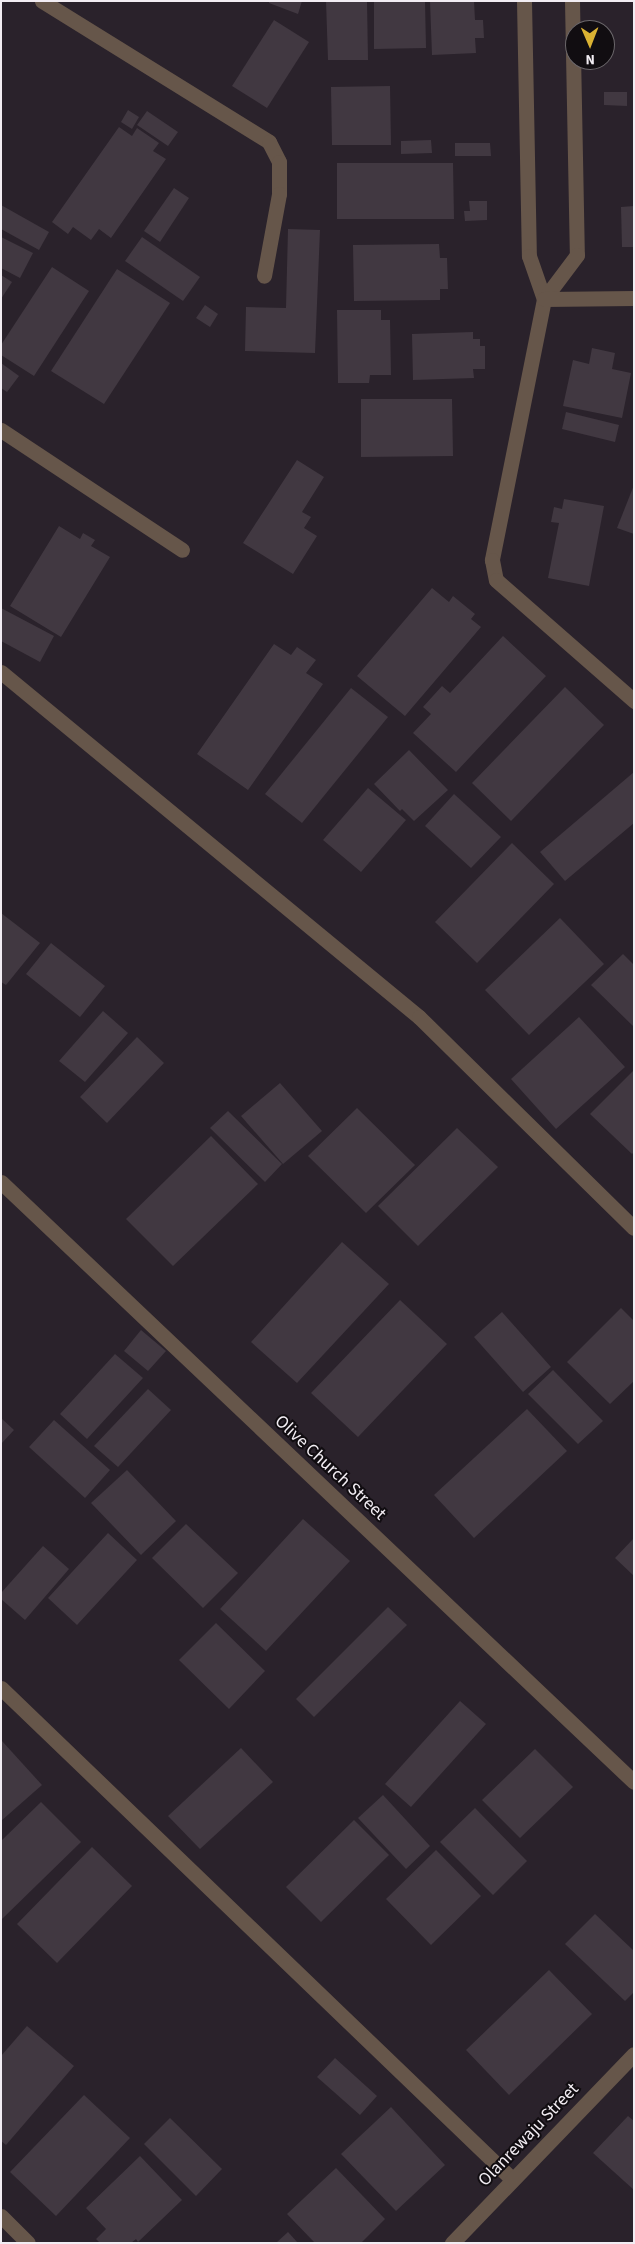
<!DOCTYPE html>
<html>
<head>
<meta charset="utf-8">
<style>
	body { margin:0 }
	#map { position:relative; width:635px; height:2244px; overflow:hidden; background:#2a222b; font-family:"Source Sans 3",sans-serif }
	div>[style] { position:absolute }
	.building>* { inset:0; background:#413841 }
	.minor>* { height:15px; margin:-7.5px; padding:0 7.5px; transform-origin:7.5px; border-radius:7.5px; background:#66564a }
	span { translate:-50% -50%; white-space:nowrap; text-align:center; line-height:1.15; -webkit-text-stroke:4px #110d11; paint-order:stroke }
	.street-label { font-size:18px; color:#f2edf3 }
	.frame { position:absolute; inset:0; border:2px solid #f2edf3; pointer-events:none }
	.north { position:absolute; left:565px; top:20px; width:50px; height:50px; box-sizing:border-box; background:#110d11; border:1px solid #6b676b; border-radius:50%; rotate:179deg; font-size:14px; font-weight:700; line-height:20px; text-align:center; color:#f2edf3 }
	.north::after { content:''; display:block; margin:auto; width:18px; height:22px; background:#dbb233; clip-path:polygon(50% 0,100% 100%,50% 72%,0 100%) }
</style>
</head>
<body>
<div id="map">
	<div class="building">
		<div style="clip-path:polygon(269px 1px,302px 1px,298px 14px,269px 3px)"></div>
		<div style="clip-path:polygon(326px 1px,367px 1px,368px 60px,328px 60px)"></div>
		<div style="clip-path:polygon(374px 1px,425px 1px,426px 48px,374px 49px)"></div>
		<div style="clip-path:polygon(430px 1px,474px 1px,475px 20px,483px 20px,484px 38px,475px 38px,476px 53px,432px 55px)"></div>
		<div style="clip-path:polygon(274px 20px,309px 42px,267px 108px,232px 86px)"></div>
		<div style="clip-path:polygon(390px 86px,391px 145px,332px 145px,331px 87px)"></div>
		<div style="clip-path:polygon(604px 92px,627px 92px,627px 106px,604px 105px)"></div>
		<div style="clip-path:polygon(128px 110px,139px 117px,132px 129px,121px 122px)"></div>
		<div style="clip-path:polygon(147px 111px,178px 132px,168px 146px,137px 125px)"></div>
		<div style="clip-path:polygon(119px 127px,132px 136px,137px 128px,159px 143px,153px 151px,166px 159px,111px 238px,99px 229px,91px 240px,73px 227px,68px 234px,52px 222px)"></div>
		<div style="clip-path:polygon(431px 140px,432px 153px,401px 154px,401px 141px)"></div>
		<div style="clip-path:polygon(455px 143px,490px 143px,491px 156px,455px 156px)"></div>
		<div style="clip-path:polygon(337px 163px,453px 163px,454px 219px,337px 219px)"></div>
		<div style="clip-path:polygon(174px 188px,189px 198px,160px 242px,144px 231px)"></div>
		<div style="clip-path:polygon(469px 201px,487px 201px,487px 220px,465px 221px,464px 211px,470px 211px)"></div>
		<div style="clip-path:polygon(1px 205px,49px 232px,39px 250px,1px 229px)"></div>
		<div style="clip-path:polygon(634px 206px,634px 247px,622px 247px,621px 207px)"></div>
		<div style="clip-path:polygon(288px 229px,320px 230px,315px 353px,245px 351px,246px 307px,286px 308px)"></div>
		<div style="clip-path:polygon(1px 237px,33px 253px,20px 278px,1px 268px)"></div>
		<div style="clip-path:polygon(142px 237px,200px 277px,183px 301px,125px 261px)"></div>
		<div style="clip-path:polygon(439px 244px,440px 258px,447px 258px,448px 289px,440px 289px,440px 300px,354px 301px,353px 245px)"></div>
		<div style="clip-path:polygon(52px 267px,89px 291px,34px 376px,1px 355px,1px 345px)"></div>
		<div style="clip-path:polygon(117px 269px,170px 303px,104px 404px,51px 371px)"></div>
		<div style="clip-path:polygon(1px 275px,12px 282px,1px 299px)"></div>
		<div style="clip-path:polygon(205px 305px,218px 314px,210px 327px,196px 318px)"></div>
		<div style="clip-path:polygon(337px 310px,381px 310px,381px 320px,390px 320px,391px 375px,370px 375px,369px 383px,338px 383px)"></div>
		<div style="clip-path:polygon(473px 332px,473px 339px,480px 339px,480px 346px,485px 346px,485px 369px,473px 369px,474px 378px,413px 380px,412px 334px)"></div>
		<div style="clip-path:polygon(592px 348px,615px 353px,612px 369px,631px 373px,622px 418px,563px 406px,573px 360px,589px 364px)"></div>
		<div style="clip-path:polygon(1px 363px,19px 376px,7px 392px,1px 388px)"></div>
		<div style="clip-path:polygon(361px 399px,452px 399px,453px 456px,361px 457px)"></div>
		<div style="clip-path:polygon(566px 412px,619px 425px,615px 442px,562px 429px)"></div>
		<div style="clip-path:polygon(297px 460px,324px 477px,302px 512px,311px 517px,304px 528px,317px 536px,293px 574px,243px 543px)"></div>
		<div style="clip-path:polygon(634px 485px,634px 534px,617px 528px)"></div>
		<div style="clip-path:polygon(564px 499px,604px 506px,589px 586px,548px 578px,559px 523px,551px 522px,554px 507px,562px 509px)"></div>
		<div style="clip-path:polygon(59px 526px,80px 539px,83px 533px,95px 540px,91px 546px,110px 557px,61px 637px,10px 606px)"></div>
		<div style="clip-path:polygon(432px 588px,449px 602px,453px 596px,475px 614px,471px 619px,481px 627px,405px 716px,357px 676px)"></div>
		<div style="clip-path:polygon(1px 608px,54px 636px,40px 662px,1px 641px)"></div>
		<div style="clip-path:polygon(503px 636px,546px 676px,456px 772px,413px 733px,431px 714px,423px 707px,442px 686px,450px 693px)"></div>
		<div style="clip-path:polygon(274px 644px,291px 655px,297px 647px,316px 660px,306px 673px,323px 684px,248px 790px,197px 754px)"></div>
		<div style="clip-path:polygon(565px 687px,604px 725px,511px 821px,472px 783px)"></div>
		<div style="clip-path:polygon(351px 688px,388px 717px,302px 823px,265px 794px)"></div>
		<div style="clip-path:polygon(409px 750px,448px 790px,414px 821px,402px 809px,400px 811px,374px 784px)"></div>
		<div style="clip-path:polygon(634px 772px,634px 823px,565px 881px,540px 852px)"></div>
		<div style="clip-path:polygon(368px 788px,406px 820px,361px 872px,323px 840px)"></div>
		<div style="clip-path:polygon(454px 794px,501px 837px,471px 868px,425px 826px)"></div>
		<div style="clip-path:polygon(512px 843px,554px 884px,477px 963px,435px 922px)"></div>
		<div style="clip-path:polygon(1px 913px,40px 943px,6px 985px,1px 982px)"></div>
		<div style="clip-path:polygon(560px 918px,604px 964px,529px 1035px,485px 990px)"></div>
		<div style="clip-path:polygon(51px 943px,105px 986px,80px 1017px,26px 974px)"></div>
		<div style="clip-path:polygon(623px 954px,634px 965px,634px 1027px,591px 985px)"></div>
		<div style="clip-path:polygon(103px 1011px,128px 1033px,85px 1082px,59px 1061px)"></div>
		<div style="clip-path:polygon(579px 1017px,625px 1067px,556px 1129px,511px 1079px)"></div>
		<div style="clip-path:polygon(137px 1037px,164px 1063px,107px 1123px,80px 1097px)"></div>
		<div style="clip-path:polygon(634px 1070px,634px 1152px,632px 1154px,590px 1114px)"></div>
		<div style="clip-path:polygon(280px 1083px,322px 1131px,283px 1164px,241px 1116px)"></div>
		<div style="clip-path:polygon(357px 1108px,415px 1165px,366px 1213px,308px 1156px)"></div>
		<div style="clip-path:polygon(228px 1111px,282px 1164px,265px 1182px,210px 1128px)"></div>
		<div style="clip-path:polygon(457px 1128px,498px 1167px,418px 1246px,378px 1206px)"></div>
		<div style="clip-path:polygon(211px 1136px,258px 1184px,173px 1266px,126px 1219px)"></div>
		<div style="clip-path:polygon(342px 1242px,389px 1284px,297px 1383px,251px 1342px)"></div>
		<div style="clip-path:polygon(400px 1300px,447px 1344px,358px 1437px,311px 1393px)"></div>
		<div style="clip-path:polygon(621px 1308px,634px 1321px,634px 1381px,610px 1404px,567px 1362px)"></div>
		<div style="clip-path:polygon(502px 1312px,551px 1367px,523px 1392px,474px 1337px)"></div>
		<div style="clip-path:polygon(141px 1330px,166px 1351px,148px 1371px,124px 1351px)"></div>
		<div style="clip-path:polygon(115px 1354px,143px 1378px,87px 1439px,60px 1414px)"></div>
		<div style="clip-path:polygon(553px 1370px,603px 1421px,578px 1444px,528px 1394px)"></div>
		<div style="clip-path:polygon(148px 1389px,171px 1410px,118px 1467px,94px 1446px)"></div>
		<div style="clip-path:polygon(527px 1409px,567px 1451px,474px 1538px,434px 1495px)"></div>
		<div style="clip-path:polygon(1px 1418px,14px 1430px,1px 1444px)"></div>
		<div style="clip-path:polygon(54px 1420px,110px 1470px,85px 1498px,29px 1447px)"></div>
		<div style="clip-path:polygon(127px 1470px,176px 1521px,141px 1555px,91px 1503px)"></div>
		<div style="clip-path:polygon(303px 1519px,350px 1561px,266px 1651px,220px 1609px)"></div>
		<div style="clip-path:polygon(186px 1524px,238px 1573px,203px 1608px,152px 1558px)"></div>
		<div style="clip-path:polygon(108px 1533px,137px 1560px,77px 1625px,48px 1598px)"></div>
		<div style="clip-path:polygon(634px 1538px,634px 1576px,615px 1558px)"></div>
		<div style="clip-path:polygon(43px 1546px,69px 1569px,25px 1620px,1px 1599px,1px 1593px)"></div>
		<div style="clip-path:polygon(388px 1607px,407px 1625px,314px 1717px,296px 1699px)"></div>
		<div style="clip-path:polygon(216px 1623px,265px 1671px,229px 1709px,179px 1660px)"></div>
		<div style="clip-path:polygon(460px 1701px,486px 1724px,411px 1807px,385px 1784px)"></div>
		<div style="clip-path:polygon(2px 1741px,42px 1785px,1px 1821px,1px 1742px)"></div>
		<div style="clip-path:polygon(241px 1748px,273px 1782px,200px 1849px,168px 1816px)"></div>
		<div style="clip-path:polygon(535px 1749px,573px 1787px,520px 1838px,482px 1800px)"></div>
		<div style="clip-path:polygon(383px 1795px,430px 1846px,406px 1869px,358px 1818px)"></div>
		<div style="clip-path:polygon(41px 1802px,81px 1842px,1px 1920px,1px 1841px)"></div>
		<div style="clip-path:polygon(475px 1808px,527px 1861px,493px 1895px,440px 1842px)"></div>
		<div style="clip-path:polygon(354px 1820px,389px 1855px,321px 1922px,286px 1887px)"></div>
		<div style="clip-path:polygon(92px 1847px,132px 1886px,57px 1963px,17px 1924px)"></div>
		<div style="clip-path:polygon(436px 1850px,481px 1896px,431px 1945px,386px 1899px)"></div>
		<div style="clip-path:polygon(595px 1914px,634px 1951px,634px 1992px,625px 2001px,565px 1944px)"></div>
		<div style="clip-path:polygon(549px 1970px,592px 2014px,509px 2095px,466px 2050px)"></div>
		<div style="clip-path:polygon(27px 2026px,74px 2066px,6px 2145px,1px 2141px,1px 2056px)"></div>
		<div style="clip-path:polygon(335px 2058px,377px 2096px,360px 2115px,317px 2077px)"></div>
		<div style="clip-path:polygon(84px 2095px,130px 2138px,56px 2216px,10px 2172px)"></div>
		<div style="clip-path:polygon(391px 2107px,445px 2165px,396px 2211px,341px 2154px)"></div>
		<div style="clip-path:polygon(628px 2116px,634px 2121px,634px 2190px,593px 2153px)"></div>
		<div style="clip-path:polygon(170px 2118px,222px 2169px,196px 2196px,144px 2144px)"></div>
		<div style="clip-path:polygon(140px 2156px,182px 2200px,138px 2242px,136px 2239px,131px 2243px,100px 2243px,96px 2239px,106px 2229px,86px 2208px)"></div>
		<div style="clip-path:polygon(336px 2168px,385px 2219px,361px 2243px,315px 2243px,287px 2214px)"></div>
		<div style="clip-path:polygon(288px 2232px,298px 2243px,276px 2243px)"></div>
	</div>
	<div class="minor">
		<div style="left:42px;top:1px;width:267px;rotate:31.8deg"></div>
		<div style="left:269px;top:142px;width:22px;rotate:63deg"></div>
		<div style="left:279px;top:162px;width:32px;rotate:90deg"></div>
		<div style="left:279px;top:194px;width:83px;rotate:100.4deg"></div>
		<div style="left:524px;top:1px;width:255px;rotate:88.9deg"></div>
		<div style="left:529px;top:256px;width:46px;rotate:70.8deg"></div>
		<div style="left:572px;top:1px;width:254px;rotate:88.9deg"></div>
		<div style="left:577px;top:255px;width:55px;rotate:126.9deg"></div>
		<div style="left:544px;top:299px;width:266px;rotate:101.3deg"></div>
		<div style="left:492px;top:560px;width:20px;rotate:79deg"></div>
		<div style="left:496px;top:580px;width:184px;rotate:41.2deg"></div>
		<div style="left:544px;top:299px;width:90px;rotate:-0.6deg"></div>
		<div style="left:1px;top:430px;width:217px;rotate:33.5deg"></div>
		<div style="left:1px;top:672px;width:542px;rotate:39.53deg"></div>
		<div style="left:419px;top:1017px;width:301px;rotate:44.5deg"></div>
		<div style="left:1px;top:1182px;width:872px;rotate:43.47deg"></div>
		<div style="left:1px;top:1688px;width:709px;rotate:43.86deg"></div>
		<div style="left:1px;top:2216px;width:38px;rotate:45deg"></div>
		<div style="left:452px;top:2243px;width:262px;rotate:-46.1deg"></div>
	</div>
	<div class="street-label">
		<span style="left:330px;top:1468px;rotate:43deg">Olive Church Street</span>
		<span style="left:529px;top:2135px;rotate:-46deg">Olanrewaju Street</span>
	</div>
	<div class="frame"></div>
	<div class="north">N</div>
</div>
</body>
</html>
